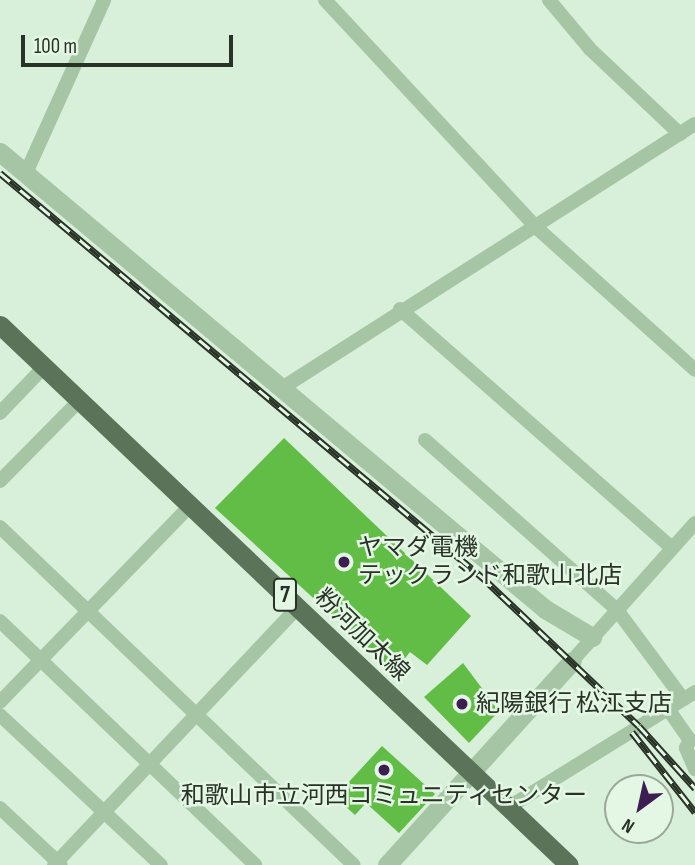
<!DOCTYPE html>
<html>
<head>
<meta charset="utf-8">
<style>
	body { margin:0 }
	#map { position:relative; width:695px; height:865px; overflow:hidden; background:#d8efd9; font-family:"Sofia Sans Condensed","Noto Sans JP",sans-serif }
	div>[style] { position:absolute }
	.building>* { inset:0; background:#62bd47 }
	.minor>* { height:14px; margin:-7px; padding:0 7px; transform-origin:7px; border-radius:7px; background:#a5c5a5 }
	.tertiary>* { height:19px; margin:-9.5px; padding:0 9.5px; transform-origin:9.5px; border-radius:9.5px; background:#a5c5a5 }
	.primary>* { height:19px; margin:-9.5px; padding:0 9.5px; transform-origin:9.5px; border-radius:9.5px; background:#5b7358 }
	.rail>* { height:7px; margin-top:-3.5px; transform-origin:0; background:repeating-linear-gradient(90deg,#e4f7e5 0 13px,#283226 0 26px); box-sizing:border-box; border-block:2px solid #283226 }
	.dots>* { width:19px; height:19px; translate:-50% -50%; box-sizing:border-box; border:4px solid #e4f7e5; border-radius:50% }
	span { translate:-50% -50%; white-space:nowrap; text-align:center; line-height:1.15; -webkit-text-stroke:5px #e4f7e5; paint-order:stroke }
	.shield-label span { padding:2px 5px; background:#e4f7e5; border:2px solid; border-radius:5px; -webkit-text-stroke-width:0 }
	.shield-label { font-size:23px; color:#283226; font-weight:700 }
	.poi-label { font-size:24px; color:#283226 }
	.left { translate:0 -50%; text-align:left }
	.street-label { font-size:24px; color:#283226 }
	.north { position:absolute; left:604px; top:774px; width:70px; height:70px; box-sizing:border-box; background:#e4f7e5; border:2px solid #99a899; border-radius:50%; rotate:213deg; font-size:19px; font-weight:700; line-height:28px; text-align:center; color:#283226 }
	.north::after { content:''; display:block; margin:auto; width:24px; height:32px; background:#3c1f50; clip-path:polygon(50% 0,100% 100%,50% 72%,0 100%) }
	.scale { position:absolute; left:21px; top:35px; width:212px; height:32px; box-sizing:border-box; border:4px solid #283226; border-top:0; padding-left:9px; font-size:21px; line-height:24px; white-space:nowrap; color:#283226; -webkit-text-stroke:5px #e4f7e5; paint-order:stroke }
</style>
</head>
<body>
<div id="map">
	<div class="building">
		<div style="clip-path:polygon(284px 438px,471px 616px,427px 665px,410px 652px,394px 672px,215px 508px)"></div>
		<div style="clip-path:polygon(463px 663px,499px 711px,469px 743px,424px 697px)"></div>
		<div style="clip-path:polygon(382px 746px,435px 794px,399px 833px,366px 803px,355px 815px,335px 797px)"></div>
	</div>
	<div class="minor">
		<div style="left:325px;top:0;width:313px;rotate:47.1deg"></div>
		<div style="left:538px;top:229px;width:211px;rotate:41.9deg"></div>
		<div style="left:549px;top:0;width:64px;rotate:50.1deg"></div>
		<div style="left:590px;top:49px;width:124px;rotate:43.4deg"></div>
		<div style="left:26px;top:173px;width:190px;rotate:-65.7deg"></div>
		<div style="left:400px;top:309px;width:362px;rotate:41.3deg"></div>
		<div style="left:282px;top:388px;width:490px;rotate:-32.6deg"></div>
		<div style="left:0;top:413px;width:64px;rotate:-46.3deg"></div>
		<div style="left:425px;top:440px;width:256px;rotate:41.5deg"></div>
		<div style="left:617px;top:610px;width:111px;rotate:53.4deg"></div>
		<div style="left:0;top:481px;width:114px;rotate:-45.4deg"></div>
		<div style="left:0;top:527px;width:489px;rotate:43.7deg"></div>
		<div style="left:0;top:621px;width:353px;rotate:43.7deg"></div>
		<div style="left:572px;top:661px;width:185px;rotate:-48.3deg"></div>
		<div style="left:0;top:702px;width:274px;rotate:-45.9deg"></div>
		<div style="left:668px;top:709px;width:38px;rotate:55deg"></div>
		<div style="left:690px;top:740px;width:9px;rotate:117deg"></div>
		<div style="left:686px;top:748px;width:23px;rotate:67deg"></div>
		<div style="left:0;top:715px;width:220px;rotate:43deg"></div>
		<div style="left:509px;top:807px;width:219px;rotate:-31.7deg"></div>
		<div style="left:0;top:808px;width:83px;rotate:43.1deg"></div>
		<div style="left:54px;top:865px;width:355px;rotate:-46.6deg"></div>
	</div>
	<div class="tertiary">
		<div style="left:0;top:152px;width:711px;rotate:39.98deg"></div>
		<div style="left:545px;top:609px;width:55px;rotate:30.8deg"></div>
		<div style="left:387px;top:865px;width:275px;rotate:-47.8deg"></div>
	</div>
	<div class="primary">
		<div style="left:0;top:325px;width:784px;rotate:43.5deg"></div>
	</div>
	<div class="rail">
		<div style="left:0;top:173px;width:629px;rotate:39.97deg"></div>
		<div style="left:482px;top:577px;width:216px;rotate:43.5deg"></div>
		<div style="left:639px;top:726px;width:84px;rotate:47.9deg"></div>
		<div style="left:632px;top:732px;width:102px;rotate:51.8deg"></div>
	</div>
	<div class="dots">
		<div style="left:344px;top:562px;background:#3c1f50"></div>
		<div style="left:462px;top:704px;background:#3c1f50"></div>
		<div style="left:384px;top:770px;background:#3c1f50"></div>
	</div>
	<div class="shield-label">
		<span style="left:285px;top:595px">7</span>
	</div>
	<div class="poi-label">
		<span class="left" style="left:358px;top:562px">ヤマダ電機<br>テックランド和歌山北店</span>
		<span class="left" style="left:476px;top:704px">紀陽銀行 松江支店</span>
		<span style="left:384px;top:796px">和歌山市立河西コミュニティセンター</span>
	</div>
	<div class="street-label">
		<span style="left:362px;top:635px;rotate:44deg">粉河加太線</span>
	</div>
	<div class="north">N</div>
	<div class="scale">100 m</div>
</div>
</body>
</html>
